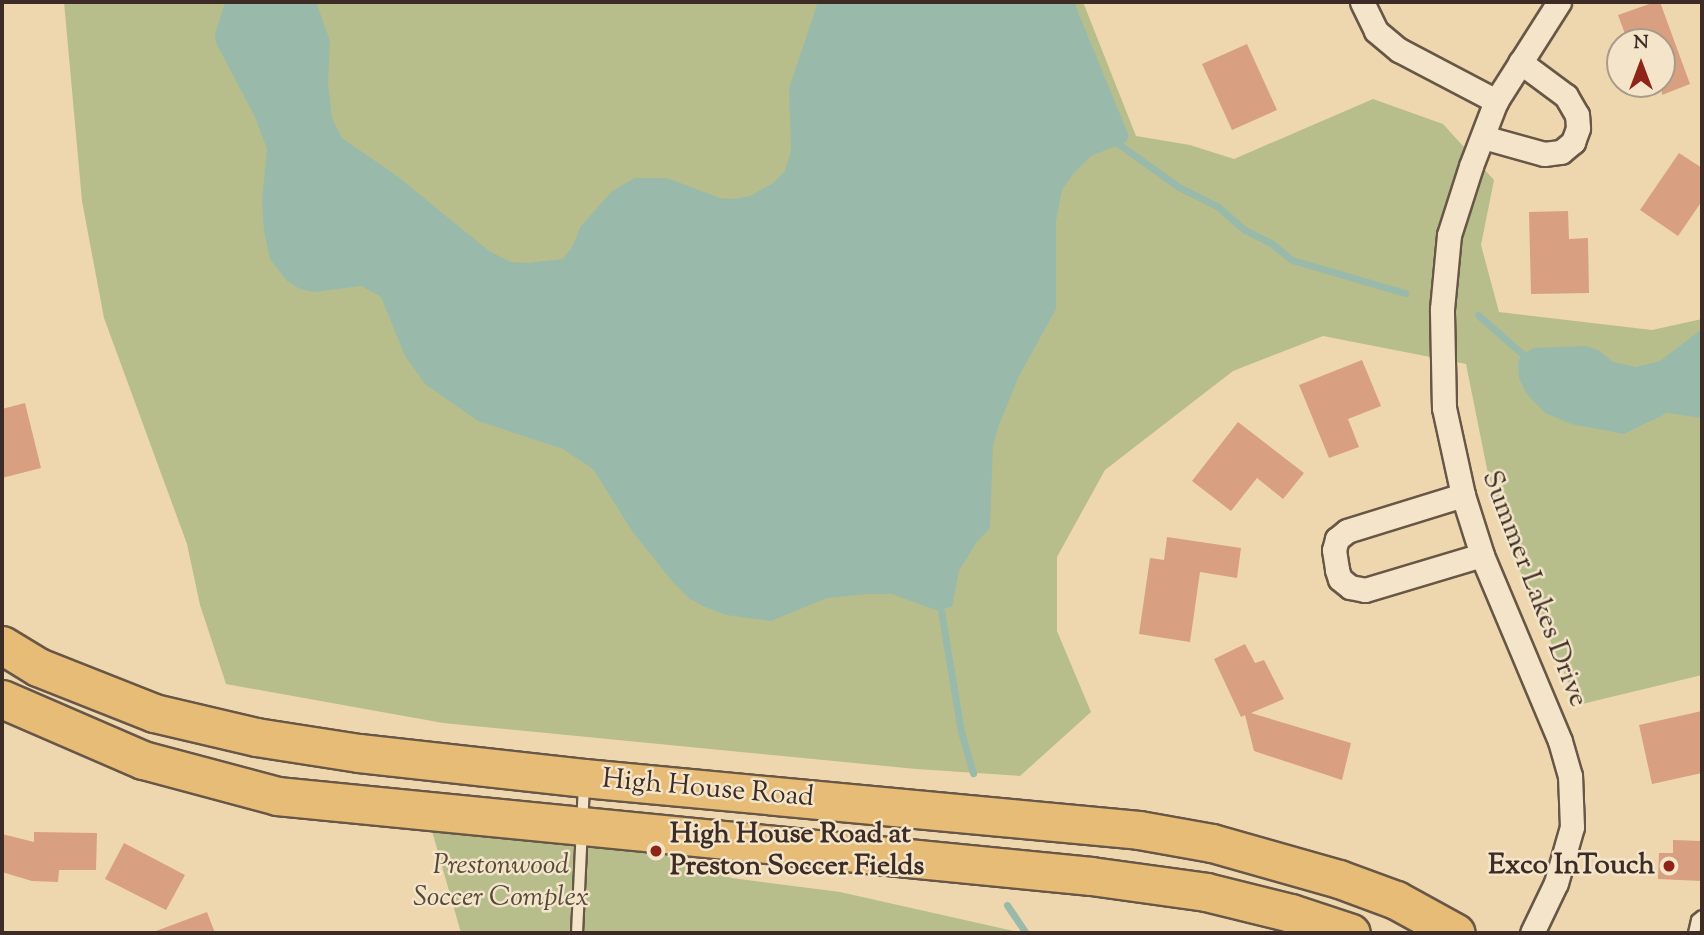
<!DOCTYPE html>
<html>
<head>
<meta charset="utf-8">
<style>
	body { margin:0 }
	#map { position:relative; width:1704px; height:935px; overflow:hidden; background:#eed7ae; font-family:"Sorts Mill Goudy",serif }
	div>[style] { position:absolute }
	.green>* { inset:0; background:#b7be8b }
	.water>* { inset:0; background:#99baaa }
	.stream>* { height:7px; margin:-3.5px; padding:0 3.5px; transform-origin:3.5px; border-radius:3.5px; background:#99baaa }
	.building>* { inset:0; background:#d89f81 }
	.roads { filter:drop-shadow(2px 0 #685747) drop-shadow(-2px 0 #685747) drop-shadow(0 2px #685747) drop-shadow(0 -2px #685747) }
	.service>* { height:10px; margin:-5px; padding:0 5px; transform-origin:5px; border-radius:5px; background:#f4e5ca }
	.minor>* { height:23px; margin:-11.5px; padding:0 11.5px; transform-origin:11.5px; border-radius:11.5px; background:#f4e5ca }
	.primary>* { height:37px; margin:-18.5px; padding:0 18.5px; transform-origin:18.5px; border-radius:18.5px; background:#e7bc77 }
	.dots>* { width:19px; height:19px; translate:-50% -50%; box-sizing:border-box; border:4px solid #f4e5ca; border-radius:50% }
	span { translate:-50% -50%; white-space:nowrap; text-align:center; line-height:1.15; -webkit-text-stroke:5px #f4e5ca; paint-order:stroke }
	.street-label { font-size:28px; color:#3c2c25 }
	.poi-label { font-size:28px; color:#3c2c25; font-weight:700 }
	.left { translate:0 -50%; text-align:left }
	.right { translate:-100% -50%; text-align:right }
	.park-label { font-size:28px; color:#554939; font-style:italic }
	.frame { position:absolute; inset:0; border:4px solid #3c2c25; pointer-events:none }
	.north { position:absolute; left:1606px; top:28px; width:70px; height:70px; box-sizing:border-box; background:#f4e5ca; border:2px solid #aa9b88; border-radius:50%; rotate:0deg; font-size:19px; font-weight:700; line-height:28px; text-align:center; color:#3c2c25 }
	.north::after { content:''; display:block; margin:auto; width:24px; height:32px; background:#8f2418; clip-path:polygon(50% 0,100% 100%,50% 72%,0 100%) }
</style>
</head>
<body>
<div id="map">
	<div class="green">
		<div style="clip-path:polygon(64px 2px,1083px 2px,1136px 136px,1190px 145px,1234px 159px,1373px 99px,1443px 124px,1494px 180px,1481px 245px,1499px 312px,1652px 330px,1702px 319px,1702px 675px,1578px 705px,1511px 550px,1487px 469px,1466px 364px,1323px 336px,1233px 371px,1105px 470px,1057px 557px,1057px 631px,1091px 712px,1020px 776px,916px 769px,443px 723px,226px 684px,200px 605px,187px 544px,104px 318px,82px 201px)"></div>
		<div style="clip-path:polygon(430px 824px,626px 848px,664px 855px,732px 878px,840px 892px,1023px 933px,461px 933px)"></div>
	</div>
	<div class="water">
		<div style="clip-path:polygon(225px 2px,316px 2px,330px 41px,328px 83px,332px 118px,342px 138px,397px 176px,489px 251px,511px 262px,527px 263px,563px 259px,572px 247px,581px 226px,612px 191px,635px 178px,667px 178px,720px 198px,733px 199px,750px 196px,773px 183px,785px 171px,791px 151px,789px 88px,818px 2px,1074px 2px,1129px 136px,1126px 142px,1091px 156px,1073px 174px,1062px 190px,1056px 221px,1056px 309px,1019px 376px,999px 425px,993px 445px,990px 528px,976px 543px,959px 571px,952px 607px,936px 610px,892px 594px,867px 594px,827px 598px,771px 621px,726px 615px,703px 606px,690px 599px,671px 580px,632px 531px,593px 469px,563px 449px,478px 421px,425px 384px,405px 356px,381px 297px,361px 286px,314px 292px,300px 289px,287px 281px,270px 259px,264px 231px,262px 202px,267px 149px,255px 117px,216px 43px,215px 34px)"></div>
		<div style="clip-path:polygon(1702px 329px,1702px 418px,1667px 413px,1624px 434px,1571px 424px,1545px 413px,1526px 393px,1519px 378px,1518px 363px,1521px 355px,1534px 348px,1586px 346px,1598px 350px,1613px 362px,1636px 367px,1660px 361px)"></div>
	</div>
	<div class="stream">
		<div style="left:1113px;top:140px;width:81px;rotate:35.5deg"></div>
		<div style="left:1179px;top:187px;width:42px;rotate:26.6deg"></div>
		<div style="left:1217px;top:206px;width:37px;rotate:41deg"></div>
		<div style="left:1245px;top:230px;width:29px;rotate:27deg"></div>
		<div style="left:1271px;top:243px;width:27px;rotate:39deg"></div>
		<div style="left:1292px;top:260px;width:118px;rotate:16.3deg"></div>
		<div style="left:1478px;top:315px;width:67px;rotate:41.3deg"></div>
		<div style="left:941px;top:611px;width:123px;rotate:80.6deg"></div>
		<div style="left:961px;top:732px;width:43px;rotate:73.7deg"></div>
		<div style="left:1007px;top:905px;width:34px;rotate:56deg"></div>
	</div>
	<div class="building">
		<div style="clip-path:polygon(1655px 2px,1660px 2px,1690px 84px,1662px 95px,1662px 42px,1628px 42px,1618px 15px)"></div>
		<div style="clip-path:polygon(1247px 44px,1277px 110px,1232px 130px,1202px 64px)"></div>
		<div style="clip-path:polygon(1679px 153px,1702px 168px,1702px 201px,1678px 236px,1640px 210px)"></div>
		<div style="clip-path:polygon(1568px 211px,1569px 239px,1588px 238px,1589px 293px,1531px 294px,1529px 212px)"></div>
		<div style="clip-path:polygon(1362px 360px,1381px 406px,1348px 419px,1359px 447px,1329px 458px,1299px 385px)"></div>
		<div style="clip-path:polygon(25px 403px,41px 468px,2px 478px,2px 409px)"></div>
		<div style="clip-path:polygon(1238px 422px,1304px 473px,1283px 499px,1257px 478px,1231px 511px,1192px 481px)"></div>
		<div style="clip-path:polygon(1167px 537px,1241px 548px,1237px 578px,1200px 572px,1190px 642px,1139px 634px,1150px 558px,1164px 560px)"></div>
		<div style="clip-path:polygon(1245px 644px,1255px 663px,1264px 660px,1284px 699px,1251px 713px,1351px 743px,1342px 780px,1254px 751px,1245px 715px,1241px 717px,1214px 659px)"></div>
		<div style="clip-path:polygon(1702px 711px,1702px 773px,1652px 784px,1639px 725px)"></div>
		<div style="clip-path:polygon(34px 832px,97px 833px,96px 870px,59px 870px,58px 882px,32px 881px,2px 872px,2px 834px,34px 842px)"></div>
		<div style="clip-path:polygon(1673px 840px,1701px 841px,1702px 881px,1658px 879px,1659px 853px,1673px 853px)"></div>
		<div style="clip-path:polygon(124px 843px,185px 875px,166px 910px,105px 879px)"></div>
		<div style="clip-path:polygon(207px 912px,215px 933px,156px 933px,156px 931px)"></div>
	</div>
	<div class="roads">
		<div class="service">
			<div style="left:577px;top:933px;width:149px;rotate:-87.3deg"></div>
			<div style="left:1694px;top:933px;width:13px;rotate:-77deg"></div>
			<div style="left:1697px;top:920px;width:6px;rotate:-39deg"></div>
		</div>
		<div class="minor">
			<div style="left:1362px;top:2px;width:32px;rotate:64deg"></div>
			<div style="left:1376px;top:31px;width:30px;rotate:40deg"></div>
			<div style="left:1399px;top:50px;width:110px;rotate:27.7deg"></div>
			<div style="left:1483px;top:137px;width:63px;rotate:15.6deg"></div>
			<div style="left:1544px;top:154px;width:17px;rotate:-7deg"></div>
			<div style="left:1561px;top:152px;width:16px;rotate:-40deg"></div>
			<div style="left:1573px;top:142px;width:15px;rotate:-70deg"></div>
			<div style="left:1578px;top:128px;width:13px;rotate:-94deg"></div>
			<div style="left:1577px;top:115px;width:22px;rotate:-120deg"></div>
			<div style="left:1566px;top:96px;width:57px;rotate:-143.5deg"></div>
			<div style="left:1463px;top:495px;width:121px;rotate:162.8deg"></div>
			<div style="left:1347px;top:531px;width:13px;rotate:141deg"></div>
			<div style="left:1337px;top:539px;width:11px;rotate:105deg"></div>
			<div style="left:1334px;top:550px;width:20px;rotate:81deg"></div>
			<div style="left:1337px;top:570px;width:9px;rotate:72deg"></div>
			<div style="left:1340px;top:579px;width:13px;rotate:39deg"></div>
			<div style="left:1350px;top:587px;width:15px;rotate:11deg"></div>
			<div style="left:1365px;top:590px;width:122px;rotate:-16.7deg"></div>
			<div style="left:1532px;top:933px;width:55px;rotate:-64.4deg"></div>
			<div style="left:1556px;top:883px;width:58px;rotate:-74.1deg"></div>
			<div style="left:1572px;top:827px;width:51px;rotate:-92.2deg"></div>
			<div style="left:1570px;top:776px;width:36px;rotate:-106deg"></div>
			<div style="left:1560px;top:741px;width:202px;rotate:-112.8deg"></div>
			<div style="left:1482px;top:555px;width:63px;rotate:-107.6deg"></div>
			<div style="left:1463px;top:495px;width:89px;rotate:-102.3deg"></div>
			<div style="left:1444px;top:408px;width:99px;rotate:-91.2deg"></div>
			<div style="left:1442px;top:309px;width:74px;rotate:-84.6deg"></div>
			<div style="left:1449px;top:235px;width:72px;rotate:-72.3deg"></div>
			<div style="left:1471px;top:166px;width:70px;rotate:-69deg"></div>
			<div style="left:1496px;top:101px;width:117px;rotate:-57.5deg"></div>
		</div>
		<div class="primary">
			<div style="left:2px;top:645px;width:42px;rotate:31.4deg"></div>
			<div style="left:38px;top:667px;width:125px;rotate:21.6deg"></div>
			<div style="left:154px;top:713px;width:105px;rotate:13.2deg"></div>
			<div style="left:256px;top:737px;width:104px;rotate:8.8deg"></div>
			<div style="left:359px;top:753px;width:226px;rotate:6.3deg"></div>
			<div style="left:584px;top:778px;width:557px;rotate:5.35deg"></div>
			<div style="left:1139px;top:830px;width:74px;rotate:10.1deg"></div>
			<div style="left:1212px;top:843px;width:132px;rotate:15.8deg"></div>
			<div style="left:1339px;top:879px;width:61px;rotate:20.2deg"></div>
			<div style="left:1396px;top:900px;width:68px;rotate:28.8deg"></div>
			<div style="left:2px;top:699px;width:154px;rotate:23.4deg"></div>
			<div style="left:143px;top:760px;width:139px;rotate:15deg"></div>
			<div style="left:277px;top:796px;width:818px;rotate:5.61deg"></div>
			<div style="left:1091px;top:876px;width:116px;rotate:7.9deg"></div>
			<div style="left:1206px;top:892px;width:88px;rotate:13.9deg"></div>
			<div style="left:1291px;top:913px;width:63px;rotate:18.4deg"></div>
		</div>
	</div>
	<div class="dots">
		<div style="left:656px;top:851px;background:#8f2418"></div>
		<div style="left:1669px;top:866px;background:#8f2418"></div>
	</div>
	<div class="street-label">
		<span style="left:1534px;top:589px;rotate:69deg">Summer Lakes Drive</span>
		<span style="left:708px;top:789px;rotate:5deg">High House Road</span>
	</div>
	<div class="poi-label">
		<span class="left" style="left:670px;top:851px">High House Road at<br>Preston Soccer Fields</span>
		<span class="right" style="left:1655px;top:866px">Exco InTouch</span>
	</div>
	<div class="park-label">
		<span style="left:501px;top:882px">Prestonwood<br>Soccer Complex</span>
	</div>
	<div class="frame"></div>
	<div class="north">N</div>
</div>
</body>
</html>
